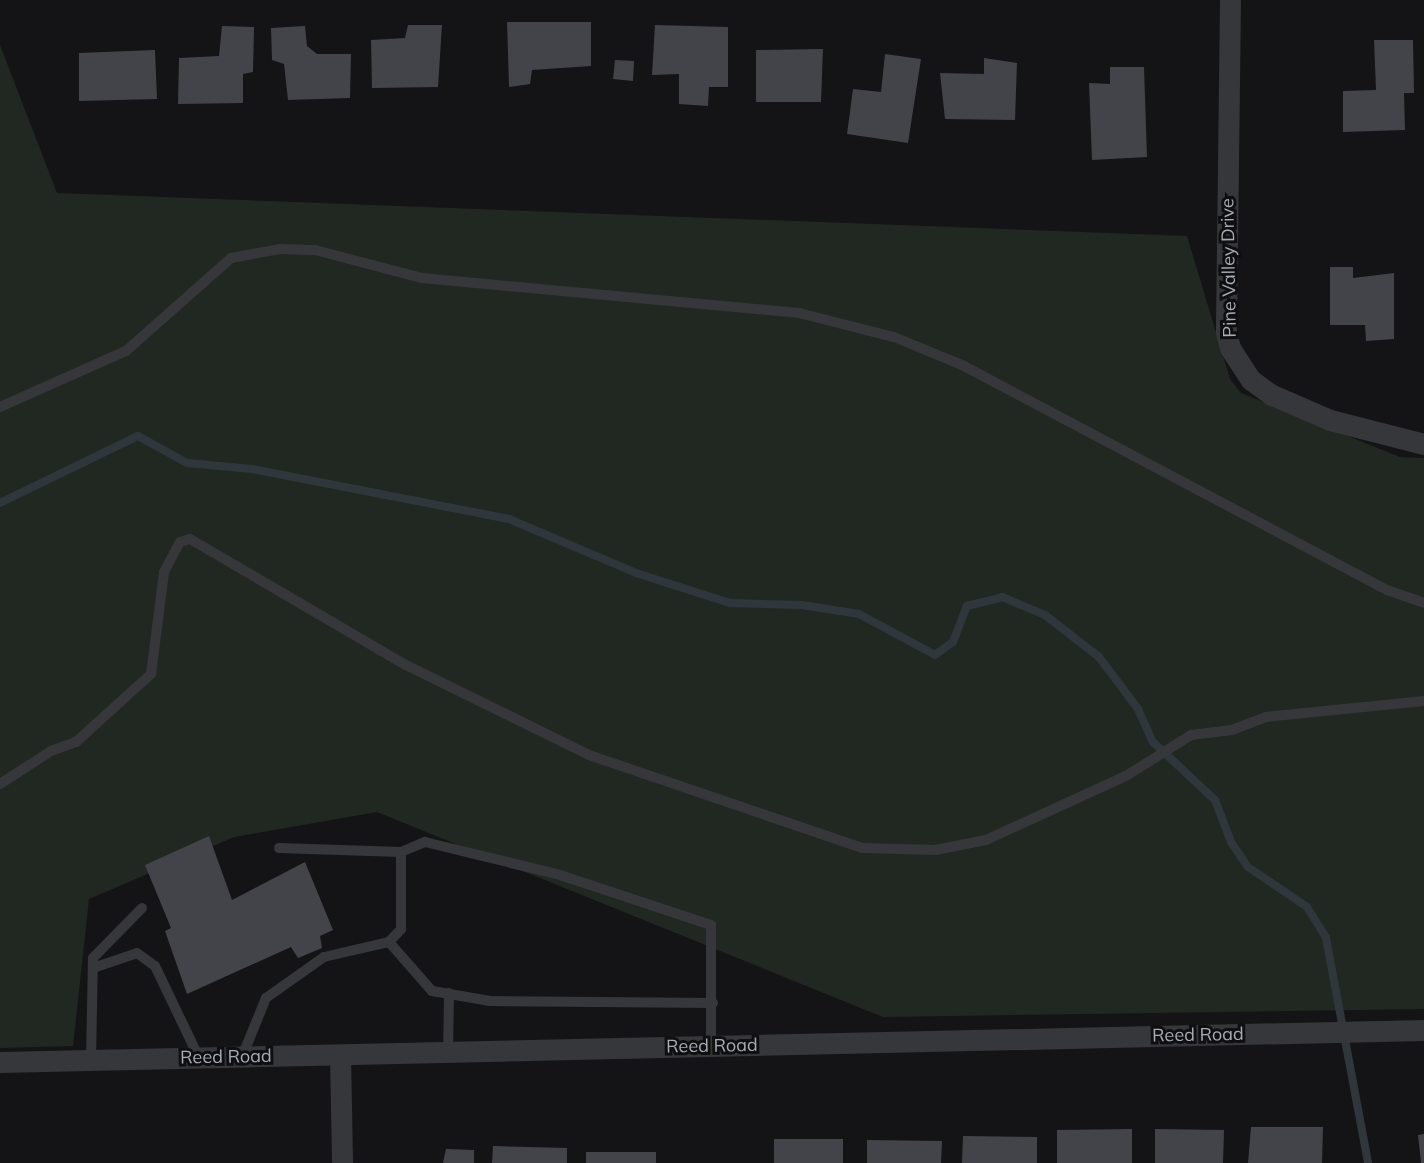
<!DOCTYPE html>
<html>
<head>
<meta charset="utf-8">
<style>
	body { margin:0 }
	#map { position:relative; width:1424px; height:1163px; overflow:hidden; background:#141416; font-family:Mulish,sans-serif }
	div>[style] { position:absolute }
	.green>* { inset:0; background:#212821 }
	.stream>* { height:8px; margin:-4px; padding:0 4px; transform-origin:4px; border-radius:4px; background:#2f373d }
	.building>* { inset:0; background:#434449 }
	.service>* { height:10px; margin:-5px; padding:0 5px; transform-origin:5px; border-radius:5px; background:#36373a }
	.minor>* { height:21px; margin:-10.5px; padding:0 10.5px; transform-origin:10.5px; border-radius:10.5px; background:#36373a }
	span { translate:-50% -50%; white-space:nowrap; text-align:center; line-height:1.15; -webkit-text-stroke:6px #0f0f11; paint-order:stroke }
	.street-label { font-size:18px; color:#a7acb5 }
</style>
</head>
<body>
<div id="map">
	<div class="green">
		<div style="clip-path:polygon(0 45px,57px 193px,1187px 236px,1230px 379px,1241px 393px,1400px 457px,1424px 458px,1424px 1009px,883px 1017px,377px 812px,234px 837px,89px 899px,73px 1046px,0 1048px)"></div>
	</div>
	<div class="stream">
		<div style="left:0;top:503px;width:153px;rotate:-25.9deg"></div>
		<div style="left:138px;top:436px;width:56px;rotate:28.9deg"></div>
		<div style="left:187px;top:463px;width:65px;rotate:5.3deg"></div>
		<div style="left:252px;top:469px;width:262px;rotate:11deg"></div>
		<div style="left:509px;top:519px;width:138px;rotate:23deg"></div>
		<div style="left:636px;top:573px;width:99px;rotate:17.7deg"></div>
		<div style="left:730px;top:603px;width:72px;rotate:1.6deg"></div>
		<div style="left:802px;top:605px;width:58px;rotate:9deg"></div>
		<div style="left:859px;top:614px;width:86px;rotate:28.3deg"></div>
		<div style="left:935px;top:655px;width:22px;rotate:-36deg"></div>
		<div style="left:953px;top:642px;width:39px;rotate:-69deg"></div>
		<div style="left:967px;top:606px;width:36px;rotate:-14deg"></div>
		<div style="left:1002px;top:597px;width:47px;rotate:22.7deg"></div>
		<div style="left:1045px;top:615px;width:68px;rotate:37.9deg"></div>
		<div style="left:1099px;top:657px;width:65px;rotate:53.1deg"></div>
		<div style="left:1138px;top:709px;width:36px;rotate:66deg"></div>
		<div style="left:1153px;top:742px;width:85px;rotate:43.1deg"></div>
		<div style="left:1215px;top:800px;width:45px;rotate:69.1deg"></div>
		<div style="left:1231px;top:842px;width:30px;rotate:56deg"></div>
		<div style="left:1248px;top:867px;width:71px;rotate:34.1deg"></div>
		<div style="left:1307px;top:907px;width:36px;rotate:58deg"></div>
		<div style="left:1326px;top:938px;width:229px;rotate:79.4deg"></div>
	</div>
	<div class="building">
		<div style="clip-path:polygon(507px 22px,591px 22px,591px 66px,532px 70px,530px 84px,509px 87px)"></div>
		<div style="clip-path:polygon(408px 25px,442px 25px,438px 87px,372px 88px,371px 40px,405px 38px)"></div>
		<div style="clip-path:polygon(655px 25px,728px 27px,728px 87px,709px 87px,708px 106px,679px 104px,679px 74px,652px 75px)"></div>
		<div style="clip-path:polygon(222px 26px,254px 27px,253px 72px,243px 74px,243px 103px,178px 104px,179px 58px,219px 56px)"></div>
		<div style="clip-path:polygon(305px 26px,307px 46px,317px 54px,351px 54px,350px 98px,288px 100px,284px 64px,272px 60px,271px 28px)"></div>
		<div style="clip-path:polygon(1374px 40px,1413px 40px,1414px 93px,1404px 93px,1405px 130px,1343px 132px,1343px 91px,1376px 90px)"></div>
		<div style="clip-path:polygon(823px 49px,821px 102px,756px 102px,756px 50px)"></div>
		<div style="clip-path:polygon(155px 50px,157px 99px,79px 101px,79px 53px)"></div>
		<div style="clip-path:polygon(885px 54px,921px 59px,908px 143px,847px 134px,853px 89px,881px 92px)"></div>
		<div style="clip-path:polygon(984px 58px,1017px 63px,1015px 120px,945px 119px,940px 73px,984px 74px)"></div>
		<div style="clip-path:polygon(615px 60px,634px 61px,633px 81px,613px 79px)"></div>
		<div style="clip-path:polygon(1110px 67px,1144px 67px,1147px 157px,1092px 160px,1089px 83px,1110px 84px)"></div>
		<div style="clip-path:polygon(1330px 267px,1353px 267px,1353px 278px,1394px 273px,1394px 339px,1366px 341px,1365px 325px,1330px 325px)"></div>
		<div style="clip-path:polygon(209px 836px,232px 900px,305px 862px,333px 930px,320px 936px,322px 948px,298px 958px,291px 947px,187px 994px,165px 931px,171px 928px,145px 865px)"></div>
		<div style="clip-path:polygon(1251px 1127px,1323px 1127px,1322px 1163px,1248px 1163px)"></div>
		<div style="clip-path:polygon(1132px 1129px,1132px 1163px,1057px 1163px,1057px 1130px)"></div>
		<div style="clip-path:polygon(1155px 1129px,1224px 1130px,1223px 1163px,1155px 1163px)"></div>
		<div style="clip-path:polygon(1424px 1134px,1424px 1163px,1421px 1163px,1418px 1135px)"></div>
		<div style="clip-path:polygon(963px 1136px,1037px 1137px,1037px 1163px,962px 1163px)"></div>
		<div style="clip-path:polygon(774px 1139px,843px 1139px,843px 1163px,774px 1163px)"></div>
		<div style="clip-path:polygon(867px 1140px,942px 1141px,941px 1163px,867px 1163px)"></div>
		<div style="clip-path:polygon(493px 1146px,567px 1148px,567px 1163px,492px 1163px)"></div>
		<div style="clip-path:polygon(446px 1149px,474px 1150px,474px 1163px,443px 1163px)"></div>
		<div style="clip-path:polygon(586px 1152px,656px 1152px,656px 1163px,586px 1163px)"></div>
	</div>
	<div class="service">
		<div style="left:0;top:407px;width:138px;rotate:-24deg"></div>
		<div style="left:126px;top:351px;width:140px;rotate:-41.5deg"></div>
		<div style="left:231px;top:258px;width:50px;rotate:-10.4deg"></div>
		<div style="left:280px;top:249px;width:35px;rotate:2deg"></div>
		<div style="left:315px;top:250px;width:111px;rotate:14.7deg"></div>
		<div style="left:422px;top:278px;width:379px;rotate:5.3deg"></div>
		<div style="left:799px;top:313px;width:98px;rotate:14.2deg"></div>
		<div style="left:894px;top:337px;width:74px;rotate:22.4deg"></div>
		<div style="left:962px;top:365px;width:481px;rotate:27.9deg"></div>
		<div style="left:1387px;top:590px;width:39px;rotate:19deg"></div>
		<div style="left:0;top:784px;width:61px;rotate:-32.9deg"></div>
		<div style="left:51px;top:751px;width:27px;rotate:-20deg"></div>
		<div style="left:76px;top:742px;width:101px;rotate:-42.2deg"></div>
		<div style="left:151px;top:674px;width:103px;rotate:-82.7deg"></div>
		<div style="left:164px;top:572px;width:34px;rotate:-62deg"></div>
		<div style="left:180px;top:542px;width:10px;rotate:-17deg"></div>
		<div style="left:190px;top:539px;width:250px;rotate:30.3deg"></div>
		<div style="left:406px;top:665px;width:204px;rotate:26.2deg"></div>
		<div style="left:589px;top:755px;width:288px;rotate:18.8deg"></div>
		<div style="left:862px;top:848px;width:73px;rotate:1.6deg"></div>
		<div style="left:935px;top:850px;width:52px;rotate:-11.1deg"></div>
		<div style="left:986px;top:840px;width:154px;rotate:-24.6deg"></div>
		<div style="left:1126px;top:776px;width:77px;rotate:-32.2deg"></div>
		<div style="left:1191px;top:735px;width:41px;rotate:-7deg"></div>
		<div style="left:1232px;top:730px;width:36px;rotate:-21deg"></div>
		<div style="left:1266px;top:717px;width:159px;rotate:-5.8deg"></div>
		<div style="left:279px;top:848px;width:122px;rotate:1.9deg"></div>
		<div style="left:389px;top:942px;width:65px;rotate:48.7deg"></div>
		<div style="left:432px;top:991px;width:59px;rotate:9.8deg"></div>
		<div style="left:490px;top:1001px;width:223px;rotate:0.5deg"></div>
		<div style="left:93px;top:968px;width:46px;rotate:-18.8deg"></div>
		<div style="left:137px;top:953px;width:22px;rotate:36deg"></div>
		<div style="left:155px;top:966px;width:102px;rotate:64.4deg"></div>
		<div style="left:448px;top:1052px;width:59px;rotate:-89deg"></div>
		<div style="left:242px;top:1057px;width:64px;rotate:-67.9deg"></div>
		<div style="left:266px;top:998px;width:71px;rotate:-35.3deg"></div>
		<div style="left:324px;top:957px;width:67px;rotate:-13deg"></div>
		<div style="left:389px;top:942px;width:18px;rotate:-47deg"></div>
		<div style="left:401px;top:929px;width:77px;rotate:-90deg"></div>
		<div style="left:401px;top:852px;width:26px;rotate:-23deg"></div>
		<div style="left:425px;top:842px;width:139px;rotate:13.7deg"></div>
		<div style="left:560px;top:875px;width:159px;rotate:18.3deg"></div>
		<div style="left:711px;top:925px;width:121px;rotate:90deg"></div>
		<div style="left:91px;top:1060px;width:102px;rotate:-88.9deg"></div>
		<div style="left:93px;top:958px;width:70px;rotate:-45.6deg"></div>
	</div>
	<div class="minor">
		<div style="left:1230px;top:0;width:332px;rotate:90.7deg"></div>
		<div style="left:1226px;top:332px;width:16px;rotate:76deg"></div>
		<div style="left:1230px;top:348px;width:38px;rotate:57deg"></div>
		<div style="left:1251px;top:380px;width:26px;rotate:36deg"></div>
		<div style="left:1272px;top:395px;width:63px;rotate:23.3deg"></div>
		<div style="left:1330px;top:420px;width:97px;rotate:14.3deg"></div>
		<div style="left:340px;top:1055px;width:108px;rotate:88.9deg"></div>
		<div style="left:0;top:1062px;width:1424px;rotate:-1.29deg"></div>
	</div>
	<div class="street-label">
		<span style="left:1229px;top:268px;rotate:-91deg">Pine Valley Drive</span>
		<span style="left:1198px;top:1035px;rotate:-1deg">Reed Road</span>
		<span style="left:712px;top:1046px;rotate:-1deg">Reed Road</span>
		<span style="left:226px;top:1057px;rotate:-1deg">Reed Road</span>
	</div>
</div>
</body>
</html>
